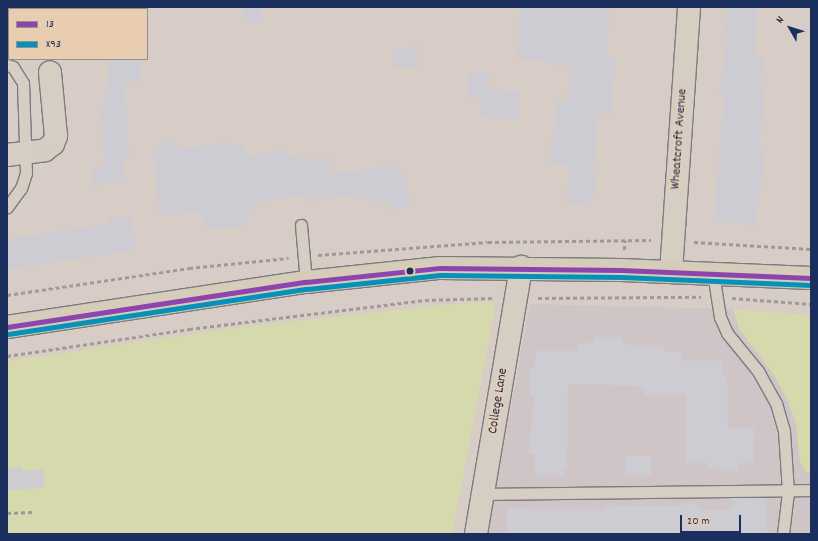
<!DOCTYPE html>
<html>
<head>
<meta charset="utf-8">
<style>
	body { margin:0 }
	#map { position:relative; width:818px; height:541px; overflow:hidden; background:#d8cdc6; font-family:Dekko,sans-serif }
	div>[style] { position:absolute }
	.built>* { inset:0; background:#cfc5c6 }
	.green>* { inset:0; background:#d6d9ac }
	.building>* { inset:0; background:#ceccd3 }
	.path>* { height:2.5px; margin-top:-1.25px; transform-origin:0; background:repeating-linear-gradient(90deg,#9e9a99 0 4px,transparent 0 7px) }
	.roads { filter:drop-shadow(1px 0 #7c7b81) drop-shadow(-1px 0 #7c7b81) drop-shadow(0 1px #7c7b81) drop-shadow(0 -1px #7c7b81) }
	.lane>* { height:11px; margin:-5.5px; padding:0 5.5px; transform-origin:5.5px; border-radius:5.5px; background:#d6cdc3 }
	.street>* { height:22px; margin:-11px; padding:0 11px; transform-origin:11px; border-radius:11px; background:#d6cdc3 }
	.highway>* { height:22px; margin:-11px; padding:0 11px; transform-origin:11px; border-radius:11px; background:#d5ccba }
	.bus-1>* { height:5px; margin:-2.5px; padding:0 2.5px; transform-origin:2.5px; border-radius:2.5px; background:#8e44ad }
	.bus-2>* { height:5px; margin:-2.5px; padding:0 2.5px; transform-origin:2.5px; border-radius:2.5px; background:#0591b8 }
	.dots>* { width:11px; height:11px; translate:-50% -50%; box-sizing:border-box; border:2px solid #e9cdb0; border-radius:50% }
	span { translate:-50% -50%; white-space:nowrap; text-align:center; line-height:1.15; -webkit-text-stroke:3px #e9cdb0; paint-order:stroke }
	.street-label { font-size:14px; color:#1b2f5e }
	.frame { position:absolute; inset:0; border:8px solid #1b2f5e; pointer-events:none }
	.legend { position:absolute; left:8px; top:8px; width:140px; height:52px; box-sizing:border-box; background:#e9cdb0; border:1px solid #978e8f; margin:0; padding:5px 7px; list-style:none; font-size:12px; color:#1b2f5e }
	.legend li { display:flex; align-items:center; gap:8px; height:20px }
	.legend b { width:20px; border:1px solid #978e8f }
	.north { position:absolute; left:770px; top:8px; width:40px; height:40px; -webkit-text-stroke:3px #e9cdb0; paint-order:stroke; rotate:309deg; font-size:11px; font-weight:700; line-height:16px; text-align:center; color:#1b2f5e }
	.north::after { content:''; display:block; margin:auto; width:14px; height:18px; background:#1b2f5e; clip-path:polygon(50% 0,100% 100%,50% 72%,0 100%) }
	.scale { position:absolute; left:680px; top:515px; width:61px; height:18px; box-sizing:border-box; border:2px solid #1b2f5e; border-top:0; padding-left:5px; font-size:12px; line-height:14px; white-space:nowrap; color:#1b2f5e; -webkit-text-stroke:3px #e9cdb0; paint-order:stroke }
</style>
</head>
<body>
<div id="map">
	<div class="built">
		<div style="clip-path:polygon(530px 304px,733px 309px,811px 315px,811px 534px,488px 534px)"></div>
	</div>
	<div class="green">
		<div style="clip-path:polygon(491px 300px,495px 308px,452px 534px,7px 534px,7px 361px,241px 327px)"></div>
		<div style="clip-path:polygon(733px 309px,811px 315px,811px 472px,806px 472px,800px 462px,796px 423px,786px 397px,774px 375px,739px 329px)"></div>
	</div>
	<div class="building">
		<div style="clip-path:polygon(244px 7px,261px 7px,262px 22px,246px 24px)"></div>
		<div style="clip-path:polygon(521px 7px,584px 10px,584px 7px,610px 7px,606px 58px,616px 59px,611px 113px,599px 112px,593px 173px,596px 174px,594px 200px,590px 200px,590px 206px,566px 204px,570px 166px,549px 164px,557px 101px,567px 102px,571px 66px,517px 58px)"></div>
		<div style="clip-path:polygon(727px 7px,758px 7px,754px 56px,765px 58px,760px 89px,765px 90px,759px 149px,765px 150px,756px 225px,714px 221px,724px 92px,719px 91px,728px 38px,725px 38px)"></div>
		<div style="clip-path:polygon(417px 47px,418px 67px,393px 68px,392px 49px)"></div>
		<div style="clip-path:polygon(110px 59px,143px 59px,140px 82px,130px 81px,129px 85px,125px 85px,129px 157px,122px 158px,126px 181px,93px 185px,91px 169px,105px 166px,101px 107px,106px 107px,104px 91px,108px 90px)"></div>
		<div style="clip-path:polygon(469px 72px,489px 73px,488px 89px,520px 91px,518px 120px,480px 117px,481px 98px,467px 97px)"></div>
		<div style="clip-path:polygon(167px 137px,183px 149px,230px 141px,230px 145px,244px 145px,245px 156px,287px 150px,288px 157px,297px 155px,298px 161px,328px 157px,330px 174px,398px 165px,399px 176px,406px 175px,409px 207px,391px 210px,390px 202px,372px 203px,372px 197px,353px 199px,352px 195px,308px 201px,307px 196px,299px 196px,254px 202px,255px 210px,246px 211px,248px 226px,205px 230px,203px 216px,199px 216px,198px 212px,160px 216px,153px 155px)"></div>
		<div style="clip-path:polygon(131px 216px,136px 250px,7px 269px,7px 239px,108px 224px,108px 218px)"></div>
		<div style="clip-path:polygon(595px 337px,622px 337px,622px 343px,630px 343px,630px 347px,664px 347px,664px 352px,681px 352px,681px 360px,723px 361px,722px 376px,727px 376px,728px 428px,754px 428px,753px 463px,738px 463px,738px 471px,718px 471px,718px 468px,708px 468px,708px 463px,685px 463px,686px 395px,644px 395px,644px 386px,578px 384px,568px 384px,567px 469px,564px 469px,564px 477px,535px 476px,535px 454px,529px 454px,534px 396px,530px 396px,530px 368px,535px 368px,536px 351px,578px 351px,579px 343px,594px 343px)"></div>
		<div style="clip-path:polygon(626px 455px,651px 456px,651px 475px,626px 475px)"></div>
		<div style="clip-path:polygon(22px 467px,22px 471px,43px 469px,45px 487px,7px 491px,7px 469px)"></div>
		<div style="clip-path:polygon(732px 498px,767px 498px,767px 534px,507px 534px,507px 508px,605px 509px,605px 505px,683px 506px,683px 503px,700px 504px,699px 510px,732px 510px)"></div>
	</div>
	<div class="path">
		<div style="left:694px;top:242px;width:117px;rotate:3.4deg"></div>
		<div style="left:624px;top:250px;width:10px;rotate:-84deg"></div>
		<div style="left:318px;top:255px;width:170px;rotate:-4.4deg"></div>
		<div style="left:488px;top:242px;width:163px;rotate:-0.7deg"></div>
		<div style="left:7px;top:295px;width:184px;rotate:-8.4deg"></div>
		<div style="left:189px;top:268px;width:100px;rotate:-5.7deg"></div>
		<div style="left:538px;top:298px;width:163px;rotate:-0.4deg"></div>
		<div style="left:732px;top:298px;width:79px;rotate:4.3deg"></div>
		<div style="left:7px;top:356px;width:184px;rotate:-8.4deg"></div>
		<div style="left:189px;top:329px;width:238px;rotate:-7deg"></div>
		<div style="left:425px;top:300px;width:70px;rotate:-1.6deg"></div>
		<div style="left:7px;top:513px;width:26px;rotate:-2deg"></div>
	</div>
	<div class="roads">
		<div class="lane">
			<div style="left:7px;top:65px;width:6px;rotate:18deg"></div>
			<div style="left:13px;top:67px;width:19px;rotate:58deg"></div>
			<div style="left:23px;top:83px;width:90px;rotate:88.1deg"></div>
			<div style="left:26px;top:173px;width:16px;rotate:108deg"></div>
			<div style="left:21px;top:188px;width:24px;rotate:126deg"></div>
			<div style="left:301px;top:225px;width:57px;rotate:85deg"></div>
			<div style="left:713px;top:273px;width:45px;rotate:81deg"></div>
			<div style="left:720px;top:317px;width:17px;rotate:66deg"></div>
			<div style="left:727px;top:333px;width:49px;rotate:50.8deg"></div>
			<div style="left:758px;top:371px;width:37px;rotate:61deg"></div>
			<div style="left:776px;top:403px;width:29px;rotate:74deg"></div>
			<div style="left:784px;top:431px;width:61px;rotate:86.2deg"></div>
			<div style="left:788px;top:492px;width:42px;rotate:96.8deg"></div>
			<div style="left:483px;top:494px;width:328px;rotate:-0.7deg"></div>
		</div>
		<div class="street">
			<div style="left:7px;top:155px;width:38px;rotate:-7deg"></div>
			<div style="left:45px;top:150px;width:10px;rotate:-37deg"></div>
			<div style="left:53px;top:144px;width:9px;rotate:-69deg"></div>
			<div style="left:56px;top:136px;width:64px;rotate:-95.4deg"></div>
			<div style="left:671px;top:272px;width:266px;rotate:-86.1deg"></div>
			<div style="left:476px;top:534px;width:271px;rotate:-80.4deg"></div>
		</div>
		<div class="highway">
			<div style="left:7px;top:327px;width:302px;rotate:-8.6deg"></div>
			<div style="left:306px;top:282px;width:135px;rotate:-6deg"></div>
			<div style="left:440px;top:268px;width:181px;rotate:0.6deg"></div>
			<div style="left:621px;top:270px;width:190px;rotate:2.4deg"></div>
		</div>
	</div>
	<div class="bus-1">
		<div style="left:7px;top:327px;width:302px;rotate:-8.6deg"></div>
		<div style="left:306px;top:282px;width:135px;rotate:-6deg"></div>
		<div style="left:440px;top:268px;width:181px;rotate:0.6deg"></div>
		<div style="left:621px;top:270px;width:190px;rotate:2.4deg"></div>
	</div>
	<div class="bus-2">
		<div style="left:8px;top:334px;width:302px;rotate:-8.6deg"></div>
		<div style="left:307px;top:289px;width:134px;rotate:-6deg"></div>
		<div style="left:440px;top:275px;width:181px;rotate:0.6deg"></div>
		<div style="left:621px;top:277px;width:190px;rotate:2.4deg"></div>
	</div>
	<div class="dots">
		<div style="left:410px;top:271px;background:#1b2f5e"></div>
	</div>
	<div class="street-label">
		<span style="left:679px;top:139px;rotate:-86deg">Wheatcroft Avenue</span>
		<span style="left:498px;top:401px;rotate:-81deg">College Lane</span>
	</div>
	<div class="frame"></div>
	<ul class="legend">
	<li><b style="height:5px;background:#8e44ad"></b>13</li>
	<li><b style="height:5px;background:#0591b8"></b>X93</li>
	</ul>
	<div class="north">N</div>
	<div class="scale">20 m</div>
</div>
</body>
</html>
